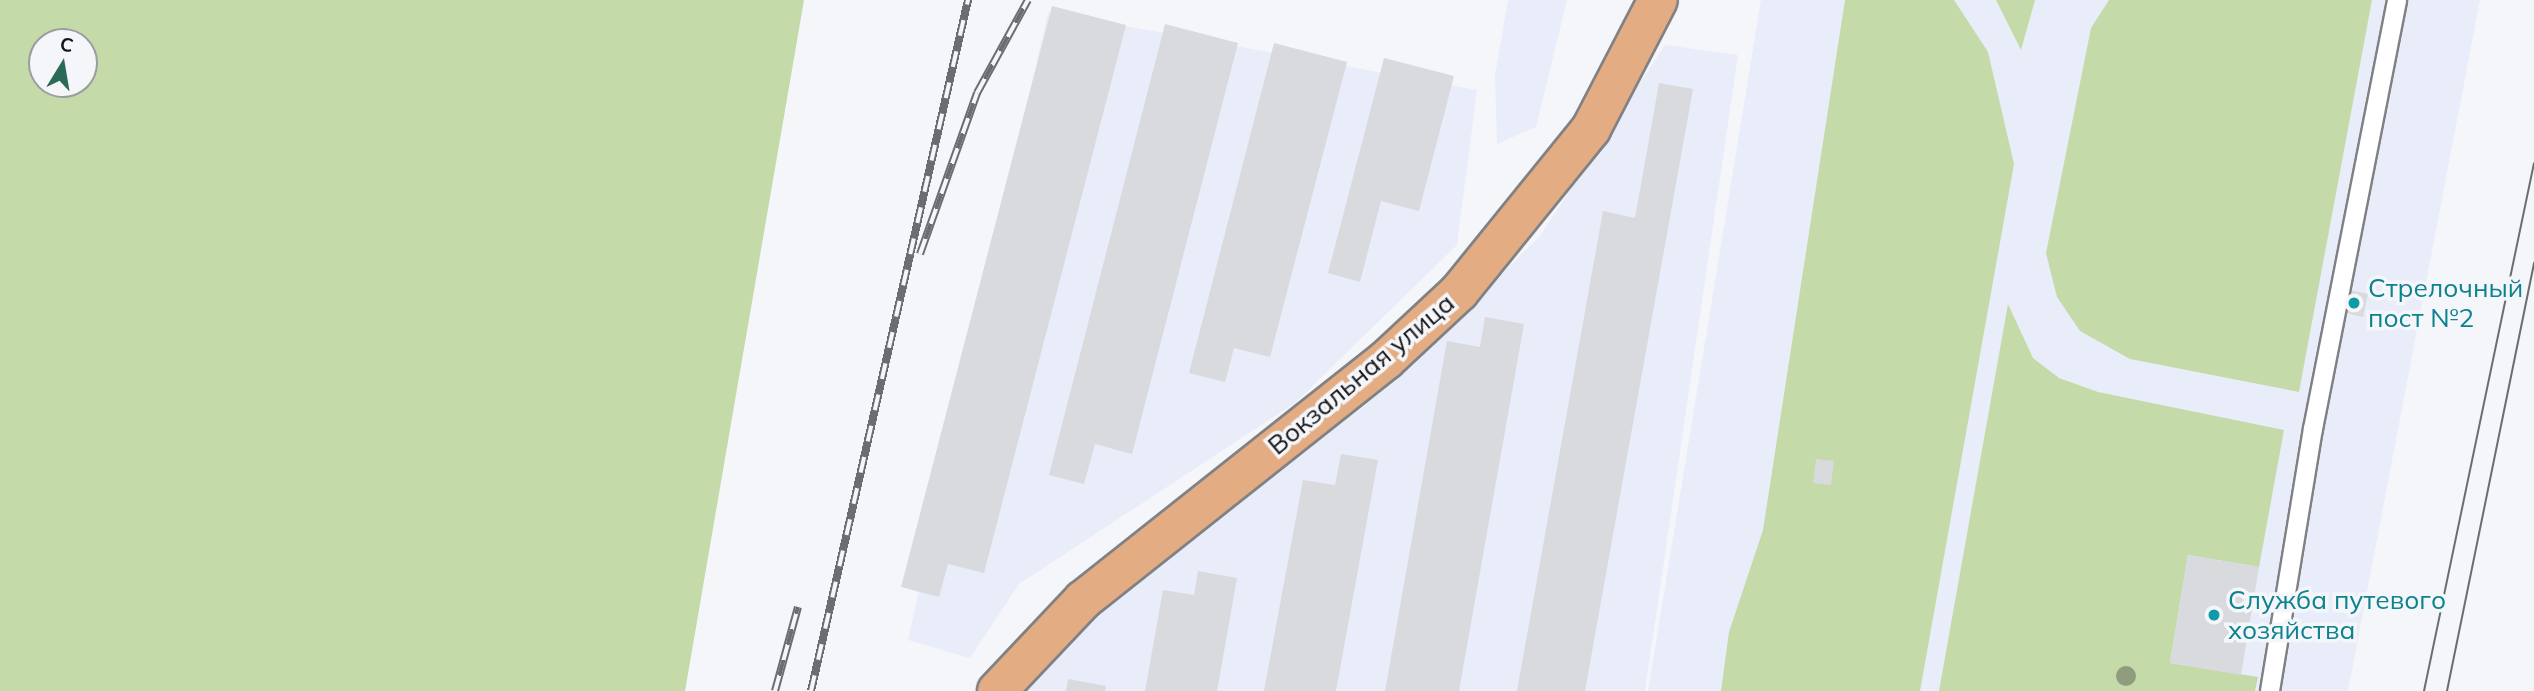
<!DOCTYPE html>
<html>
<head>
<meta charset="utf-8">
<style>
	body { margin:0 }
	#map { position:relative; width:2534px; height:691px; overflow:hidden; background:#f4f6fa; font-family:Mulish,sans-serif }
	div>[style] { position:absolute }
	.built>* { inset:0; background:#e9edf9 }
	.green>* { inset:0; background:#c4daa8 }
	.building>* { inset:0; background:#d8dade }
	.roads { filter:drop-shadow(2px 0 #808185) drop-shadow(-2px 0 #808185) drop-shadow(0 2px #808185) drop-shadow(0 -2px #808185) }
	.lane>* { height:18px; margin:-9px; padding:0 9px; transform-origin:9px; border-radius:9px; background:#fff }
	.primary>* { height:38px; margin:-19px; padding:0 19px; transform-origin:19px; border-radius:19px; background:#e3ac83 }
	.tram>* { height:2px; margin:-1px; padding:0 1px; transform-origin:1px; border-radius:1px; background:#6c6d70 }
	.rail>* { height:8px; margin-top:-4px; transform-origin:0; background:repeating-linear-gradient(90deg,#f4f6fa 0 16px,#6c6d70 0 32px); box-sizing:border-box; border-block:2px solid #6c6d70 }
	.trees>* { width:20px; height:20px; margin:-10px; border-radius:50%; background:#8f9c7e }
	.dots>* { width:19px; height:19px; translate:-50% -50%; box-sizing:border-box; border:4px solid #f4f6fa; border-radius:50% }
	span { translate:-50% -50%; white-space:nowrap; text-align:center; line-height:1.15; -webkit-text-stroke:7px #f4f6fa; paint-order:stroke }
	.culture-label { font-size:26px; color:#0d838f }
	.left { translate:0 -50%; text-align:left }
	.street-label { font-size:26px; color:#161618 }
	.north { position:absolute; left:28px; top:28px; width:70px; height:70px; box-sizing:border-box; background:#f4f6fa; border:2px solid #9b9ca0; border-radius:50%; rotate:11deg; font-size:19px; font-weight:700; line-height:28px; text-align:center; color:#161618 }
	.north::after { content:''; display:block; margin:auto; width:24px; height:32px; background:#2b6a57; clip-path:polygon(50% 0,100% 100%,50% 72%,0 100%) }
</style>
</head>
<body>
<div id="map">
	<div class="built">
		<div style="clip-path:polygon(1508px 0,1567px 0,1536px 127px,1497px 144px,1495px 76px)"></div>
		<div style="clip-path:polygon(1761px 0,2480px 0,2348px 691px,1648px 691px)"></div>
		<div style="clip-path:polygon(1048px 12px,1477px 90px,1457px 245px,1295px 403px,1019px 584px,970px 658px,908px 640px)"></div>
		<div style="clip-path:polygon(1665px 45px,1738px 55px,1645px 691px,1016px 691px,1104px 609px,1381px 392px,1540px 236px)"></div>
	</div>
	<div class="green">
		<div style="clip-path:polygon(evenodd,0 0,804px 0,685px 691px,0 691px,0 0,42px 42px,84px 42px,84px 84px,42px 84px,42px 42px)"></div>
		<div style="clip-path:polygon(1845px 0,1954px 0,1988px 52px,2014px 164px,1920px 691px,1721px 691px,1729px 632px,1763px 530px)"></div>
		<div style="clip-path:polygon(1996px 0,2035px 0,2021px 50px)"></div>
		<div style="clip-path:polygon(2109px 0,2372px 0,2299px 392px,2130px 359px,2080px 331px,2057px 297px,2046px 253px,2091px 28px)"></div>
		<div style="clip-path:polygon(2008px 304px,2033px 358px,2059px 378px,2098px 392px,2284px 430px,2259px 567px,2188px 555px,2170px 663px,2258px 677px,2255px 691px,1939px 691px)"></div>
	</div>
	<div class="building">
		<div style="clip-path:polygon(1052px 6px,1126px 25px,984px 573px,948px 564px,939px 597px,901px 587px)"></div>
		<div style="clip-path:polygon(1165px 24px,1238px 43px,1132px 454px,1095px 444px,1084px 484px,1049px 475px)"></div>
		<div style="clip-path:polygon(1274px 43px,1347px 62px,1270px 357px,1234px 348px,1225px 382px,1189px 373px)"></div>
		<div style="clip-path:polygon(1384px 58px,1454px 76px,1419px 211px,1381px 201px,1360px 282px,1328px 273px)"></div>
		<div style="clip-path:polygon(1659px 83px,1693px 89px,1585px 691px,1517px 691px,1603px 211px,1635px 218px)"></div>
		<div style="clip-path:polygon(2346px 289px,2368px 294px,2363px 317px,2341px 312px)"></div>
		<div style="clip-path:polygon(1485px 317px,1524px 324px,1459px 691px,1385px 691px,1447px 341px,1480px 347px)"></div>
		<div style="clip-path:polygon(1341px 454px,1378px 460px,1336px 691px,1264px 691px,1303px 480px,1335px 485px)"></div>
		<div style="clip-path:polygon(1816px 459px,1834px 461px,1831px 485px,1813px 483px)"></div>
		<div style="clip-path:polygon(2188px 555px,2259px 567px,2241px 675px,2170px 663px)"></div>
		<div style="clip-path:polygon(1198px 571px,1237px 578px,1217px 691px,1145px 691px,1163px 590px,1194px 595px)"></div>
		<div style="clip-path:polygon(1068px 679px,1106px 686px,1105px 691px,1066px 691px)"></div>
	</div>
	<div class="roads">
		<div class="lane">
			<div style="left:2270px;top:691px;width:266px;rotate:-80.7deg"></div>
			<div style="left:2313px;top:429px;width:437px;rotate:-78.9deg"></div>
		</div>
		<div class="primary">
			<div style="left:997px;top:691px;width:125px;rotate:-46.6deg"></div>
			<div style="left:1083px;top:600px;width:387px;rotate:-38.4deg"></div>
			<div style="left:1386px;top:360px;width:100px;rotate:-43deg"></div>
			<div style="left:1459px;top:292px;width:210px;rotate:-51deg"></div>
			<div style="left:1591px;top:129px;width:145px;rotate:-62.6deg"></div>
		</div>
	</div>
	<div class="tram">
		<div style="left:2424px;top:691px;width:539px;rotate:-78.23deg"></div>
		<div style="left:2447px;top:691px;width:437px;rotate:-78.5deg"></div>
	</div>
	<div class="rail">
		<div style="left:920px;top:254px;width:171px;rotate:-70.5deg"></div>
		<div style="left:977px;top:93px;width:106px;rotate:-61.3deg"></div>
		<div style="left:775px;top:691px;width:87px;rotate:-74.7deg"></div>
		<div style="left:811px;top:691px;width:709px;rotate:-77.2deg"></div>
	</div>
	<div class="trees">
		<div style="left:2126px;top:676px"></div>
	</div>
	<div class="dots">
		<div style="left:2354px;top:303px;background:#0f9aa8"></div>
		<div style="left:2214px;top:615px;background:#0f9aa8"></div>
	</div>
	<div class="culture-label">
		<span class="left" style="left:2368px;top:303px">Стрелочный<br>пост №2</span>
		<span class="left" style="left:2228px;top:615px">Служба путевого<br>хозяйства</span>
	</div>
	<div class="street-label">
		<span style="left:1361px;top:374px;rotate:-40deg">Вокзальная улица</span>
	</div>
	<div class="north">С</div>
</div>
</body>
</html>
